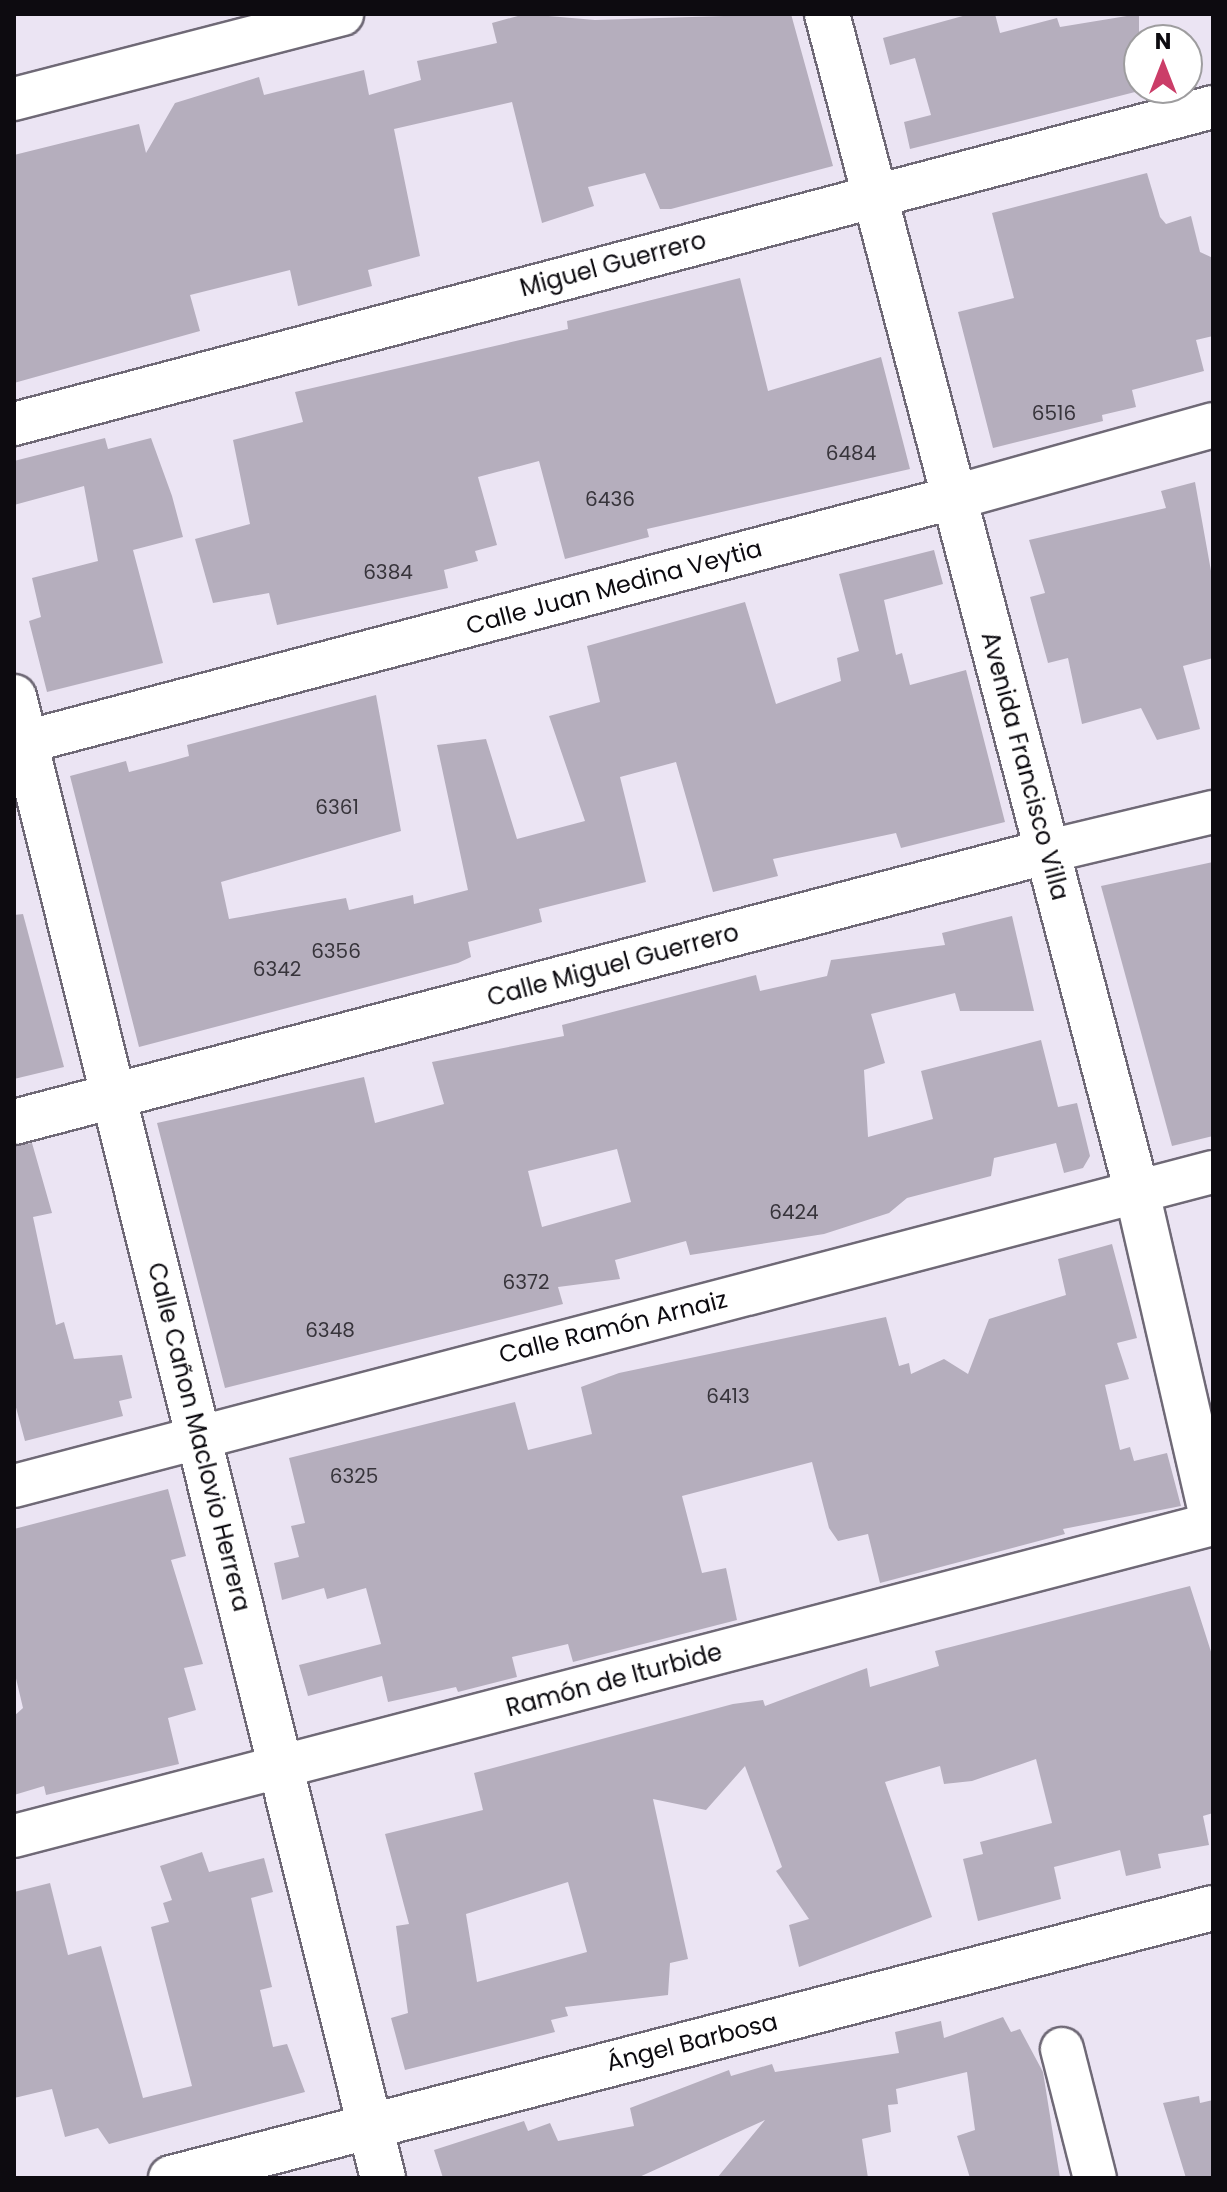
<!DOCTYPE html>
<html>
<head>
<meta charset="utf-8">
<style>
	body { margin:0 }
	#map { position:relative; width:1227px; height:2192px; overflow:hidden; background:#ebe4f3; font-family:Poppins,sans-serif }
	div>[style] { position:absolute }
	.building>* { inset:0; background:#b5aebd }
	.roads { filter:drop-shadow(2px 0 #6f6976) drop-shadow(-2px 0 #6f6976) drop-shadow(0 2px #6f6976) drop-shadow(0 -2px #6f6976) }
	.street>* { height:42px; margin:-21px; padding:0 21px; transform-origin:21px; border-radius:21px; background:#fff }
	.secondary>* { height:44px; margin:-22px; padding:0 22px; transform-origin:22px; border-radius:22px; background:#fff }
	span { translate:-50% -50%; white-space:nowrap; text-align:center; line-height:1.15; -webkit-text-stroke:6px #fff; paint-order:stroke }
	.number-label { font-size:20px; color:#37343b }
	.number-label span { -webkit-text-stroke-width:0 }
	.street-label { font-size:24px; color:#0d0b10 }
	.frame { position:absolute; inset:0; border:16px solid #0d0b10; pointer-events:none }
	.north { position:absolute; left:1123px; top:24px; width:80px; height:80px; box-sizing:border-box; background:#fff; border:2px solid #9e9d9f; border-radius:50%; rotate:0deg; font-size:22px; font-weight:700; line-height:32px; text-align:center; color:#0d0b10 }
	.north::after { content:''; display:block; margin:auto; width:28px; height:36px; background:#cb3d68; clip-path:polygon(50% 0,100% 100%,50% 72%,0 100%) }
</style>
</head>
<body>
<div id="map">
	<div class="building">
		<div style="clip-path:polygon(525px 14px,595px 20px,791px 14px,833px 166px,671px 209px,660px 209px,645px 173px,588px 187px,594px 206px,542px 223px,512px 102px,394px 129px,420px 256px,368px 270px,372px 286px,298px 306px,290px 270px,190px 295px,200px 331px,14px 383px,14px 155px,139px 124px,146px 153px,175px 103px,259px 77px,264px 95px,364px 70px,369px 95px,421px 80px,417px 61px,497px 43px,492px 23px)"></div>
		<div style="clip-path:polygon(970px 14px,995px 14px,1000px 33px,1057px 18px,1060px 27px,1139px 14px,1139px 91px,910px 149px,904px 122px,931px 115px,915px 58px,890px 65px,883px 38px)"></div>
		<div style="clip-path:polygon(1147px 173px,1160px 217px,1166px 224px,1191px 216px,1200px 252px,1213px 258px,1213px 336px,1196px 340px,1204px 371px,1132px 390px,1136px 407px,1102px 415px,1103px 421px,993px 448px,958px 312px,1014px 298px,992px 213px)"></div>
		<div style="clip-path:polygon(740px 278px,768px 391px,881px 357px,910px 469px,647px 529px,649px 537px,565px 559px,539px 461px,478px 477px,497px 545px,475px 551px,478px 561px,444px 570px,448px 588px,277px 625px,269px 593px,213px 603px,195px 539px,250px 524px,233px 440px,303px 422px,295px 392px,568px 329px,567px 321px)"></div>
		<div style="clip-path:polygon(105px 438px,108px 449px,151px 438px,172px 496px,183px 537px,133px 550px,163px 663px,47px 692px,29px 621px,41px 617px,32px 578px,98px 561px,84px 486px,14px 505px,14px 461px)"></div>
		<div style="clip-path:polygon(1195px 482px,1213px 582px,1213px 658px,1183px 666px,1200px 729px,1157px 740px,1141px 708px,1082px 724px,1068px 658px,1048px 663px,1030px 597px,1045px 593px,1029px 540px,1166px 508px,1161px 491px)"></div>
		<div style="clip-path:polygon(934px 550px,943px 584px,884px 600px,896px 655px,902px 653px,910px 685px,966px 670px,1005px 822px,901px 848px,896px 833px,773px 859px,778px 876px,713px 892px,676px 762px,620px 777px,646px 882px,539px 909px,542px 922px,468px 942px,471px 957px,458px 963px,139px 1047px,70px 776px,126px 761px,129px 772px,164px 763px,189px 756px,187px 745px,376px 695px,401px 831px,221px 882px,229px 919px,346px 898px,349px 910px,413px 895px,414px 904px,468px 890px,437px 745px,486px 739px,517px 839px,585px 821px,549px 716px,600px 702px,587px 646px,745px 602px,776px 704px,841px 681px,837px 658px,859px 651px,839px 574px)"></div>
		<div style="clip-path:polygon(1213px 862px,1213px 1136px,1172px 1146px,1101px 886px)"></div>
		<div style="clip-path:polygon(23px 914px,64px 1067px,14px 1079px,14px 915px)"></div>
		<div style="clip-path:polygon(evenodd,1012px 916px,1034px 1011px,960px 1011px,955px 993px,871px 1014px,885px 1063px,864px 1070px,868px 1137px,933px 1119px,921px 1071px,1041px 1040px,1058px 1107px,1077px 1103px,1090px 1156px,1083px 1168px,1064px 1173px,1056px 1143px,994px 1158px,991px 1176px,907px 1198px,889px 1213px,824px 1234px,690px 1255px,686px 1241px,615px 1260px,620px 1279px,558px 1287px,563px 1304px,225px 1388px,157px 1123px,364px 1077px,375px 1123px,444px 1104px,432px 1062px,564px 1036px,562px 1025px,756px 975px,760px 991px,827px 976px,831px 960px,945px 945px,942px 933px,1012px 916px,617px 1149px,631px 1202px,542px 1227px,528px 1171px,617px 1149px)"></div>
		<div style="clip-path:polygon(32px 1143px,52px 1213px,33px 1217px,56px 1325px,64px 1322px,74px 1359px,122px 1355px,132px 1398px,119px 1401px,123px 1416px,25px 1441px,14px 1400px,14px 1146px)"></div>
		<div style="clip-path:polygon(1112px 1244px,1137px 1338px,1117px 1343px,1129px 1379px,1105px 1385px,1120px 1450px,1130px 1447px,1134px 1461px,1167px 1453px,1181px 1506px,1063px 1529px,1065px 1534px,880px 1583px,868px 1534px,838px 1541px,829px 1528px,812px 1462px,682px 1496px,702px 1573px,726px 1568px,737px 1620px,573px 1662px,568px 1644px,512px 1657px,517px 1677px,458px 1692px,456px 1687px,388px 1702px,382px 1676px,308px 1696px,299px 1665px,381px 1644px,366px 1588px,327px 1599px,324px 1588px,282px 1600px,274px 1563px,299px 1557px,291px 1526px,305px 1523px,289px 1458px,515px 1402px,528px 1450px,592px 1434px,581px 1387px,619px 1373px,886px 1317px,899px 1366px,909px 1363px,911px 1374px,944px 1359px,968px 1374px,989px 1319px,1066px 1295px,1058px 1259px)"></div>
		<div style="clip-path:polygon(168px 1489px,186px 1556px,171px 1560px,203px 1664px,184px 1668px,196px 1710px,168px 1718px,179px 1764px,46px 1795px,44px 1786px,14px 1795px,14px 1716px,23px 1708px,14px 1670px,14px 1529px)"></div>
		<div style="clip-path:polygon(evenodd,1190px 1586px,1213px 1658px,1213px 1813px,1203px 1816px,1209px 1845px,1158px 1854px,1161px 1868px,1126px 1876px,1120px 1850px,1054px 1867px,1061px 1899px,978px 1921px,963px 1859px,983px 1854px,980px 1842px,1052px 1823px,1036px 1759px,972px 1781px,944px 1784px,940px 1766px,885px 1782px,932px 1917px,799px 1967px,789px 1925px,809px 1919px,776px 1871px,782px 1867px,745px 1766px,706px 1810px,653px 1799px,688px 1959px,670px 1963px,668px 1995px,565px 2007px,568px 2016px,551px 2020px,555px 2032px,405px 2070px,391px 2018px,408px 2013px,396px 1926px,409px 1924px,385px 1834px,483px 1810px,474px 1773px,733px 1704px,763px 1700px,765px 1706px,867px 1668px,870px 1687px,939px 1666px,935px 1651px,1190px 1586px,568px 1882px,587px 1952px,477px 1982px,466px 1914px,568px 1882px)"></div>
		<div style="clip-path:polygon(202px 1852px,209px 1872px,264px 1858px,273px 1892px,251px 1898px,272px 1987px,260px 1990px,273px 2047px,287px 2044px,305px 2092px,109px 2144px,98px 2128px,65px 2137px,52px 2089px,14px 2098px,14px 1892px,50px 1883px,68px 1955px,101px 1946px,143px 2098px,192px 2086px,151px 1927px,169px 1922px,163px 1903px,172px 1900px,160px 1866px)"></div>
		<div style="clip-path:polygon(1003px 2017px,1011px 2032px,1020px 2029px,1043px 2072px,1060px 2178px,970px 2178px,957px 2136px,975px 2130px,967px 2072px,896px 2089px,898px 2104px,888px 2105px,891px 2132px,862px 2139px,868px 2178px,717px 2178px,765px 2120px,637px 2178px,443px 2178px,434px 2150px,524px 2121px,528px 2131px,550px 2123px,558px 2141px,634px 2126px,630px 2108px,729px 2070px,731px 2076px,772px 2064px,775px 2072px,899px 2053px,895px 2032px,941px 2021px,944px 2038px)"></div>
		<div style="clip-path:polygon(1199px 2096px,1200px 2103px,1213px 2100px,1213px 2178px,1186px 2178px,1163px 2103px)"></div>
	</div>
	<div class="roads">
		<div class="street">
			<div style="left:14px;top:99px;width:339px;rotate:-14.5deg"></div>
			<div style="left:14px;top:424px;width:1240px;rotate:-14.81deg"></div>
			<div style="left:14px;top:745px;width:970px;rotate:-14.75deg"></div>
			<div style="left:1049px;top:851px;width:169px;rotate:-13.4deg"></div>
			<div style="left:14px;top:1486px;width:1239px;rotate:-14.68deg"></div>
			<div style="left:14px;top:1836px;width:1239px;rotate:-14.59deg"></div>
			<div style="left:1062px;top:2049px;width:133px;rotate:75.7deg"></div>
		</div>
		<div class="secondary">
			<div style="left:827px;top:14px;width:1218px;rotate:75.26deg"></div>
			<div style="left:1137px;top:1192px;width:338px;rotate:77deg"></div>
			<div style="left:952px;top:498px;width:271px;rotate:-15.6deg"></div>
			<div style="left:14px;top:697px;width:1526px;rotate:76.01deg"></div>
			<div style="left:14px;top:1122px;width:1070px;rotate:-14.67deg"></div>
			<div style="left:171px;top:2178px;width:1076px;rotate:-14.53deg"></div>
		</div>
	</div>
	<div class="number-label">
		<span style="left:1054px;top:413px">6516</span>
		<span style="left:851px;top:453px">6484</span>
		<span style="left:610px;top:499px">6436</span>
		<span style="left:388px;top:572px">6384</span>
		<span style="left:337px;top:807px">6361</span>
		<span style="left:336px;top:951px">6356</span>
		<span style="left:277px;top:969px">6342</span>
		<span style="left:794px;top:1212px">6424</span>
		<span style="left:526px;top:1282px">6372</span>
		<span style="left:330px;top:1330px">6348</span>
		<span style="left:728px;top:1396px">6413</span>
		<span style="left:354px;top:1476px">6325</span>
	</div>
	<div class="street-label">
		<span style="left:613px;top:264px;rotate:-15deg">Miguel Guerrero</span>
		<span style="left:614px;top:587px;rotate:-15deg">Calle Juan Medina Veytia</span>
		<span style="left:1025px;top:766px;rotate:75deg">Avenida Francisco Villa</span>
		<span style="left:613px;top:965px;rotate:-15deg">Calle Miguel Guerrero</span>
		<span style="left:613px;top:1327px;rotate:-14deg">Calle Ramón Arnaiz</span>
		<span style="left:199px;top:1437px;rotate:76deg">Calle Cañon Maclovio Herrera</span>
		<span style="left:614px;top:1680px;rotate:-15deg">Ramón de Iturbide</span>
		<span style="left:692px;top:2042px;rotate:-14deg">Ángel Barbosa</span>
	</div>
	<div class="frame"></div>
	<div class="north">N</div>
</div>
</body>
</html>
